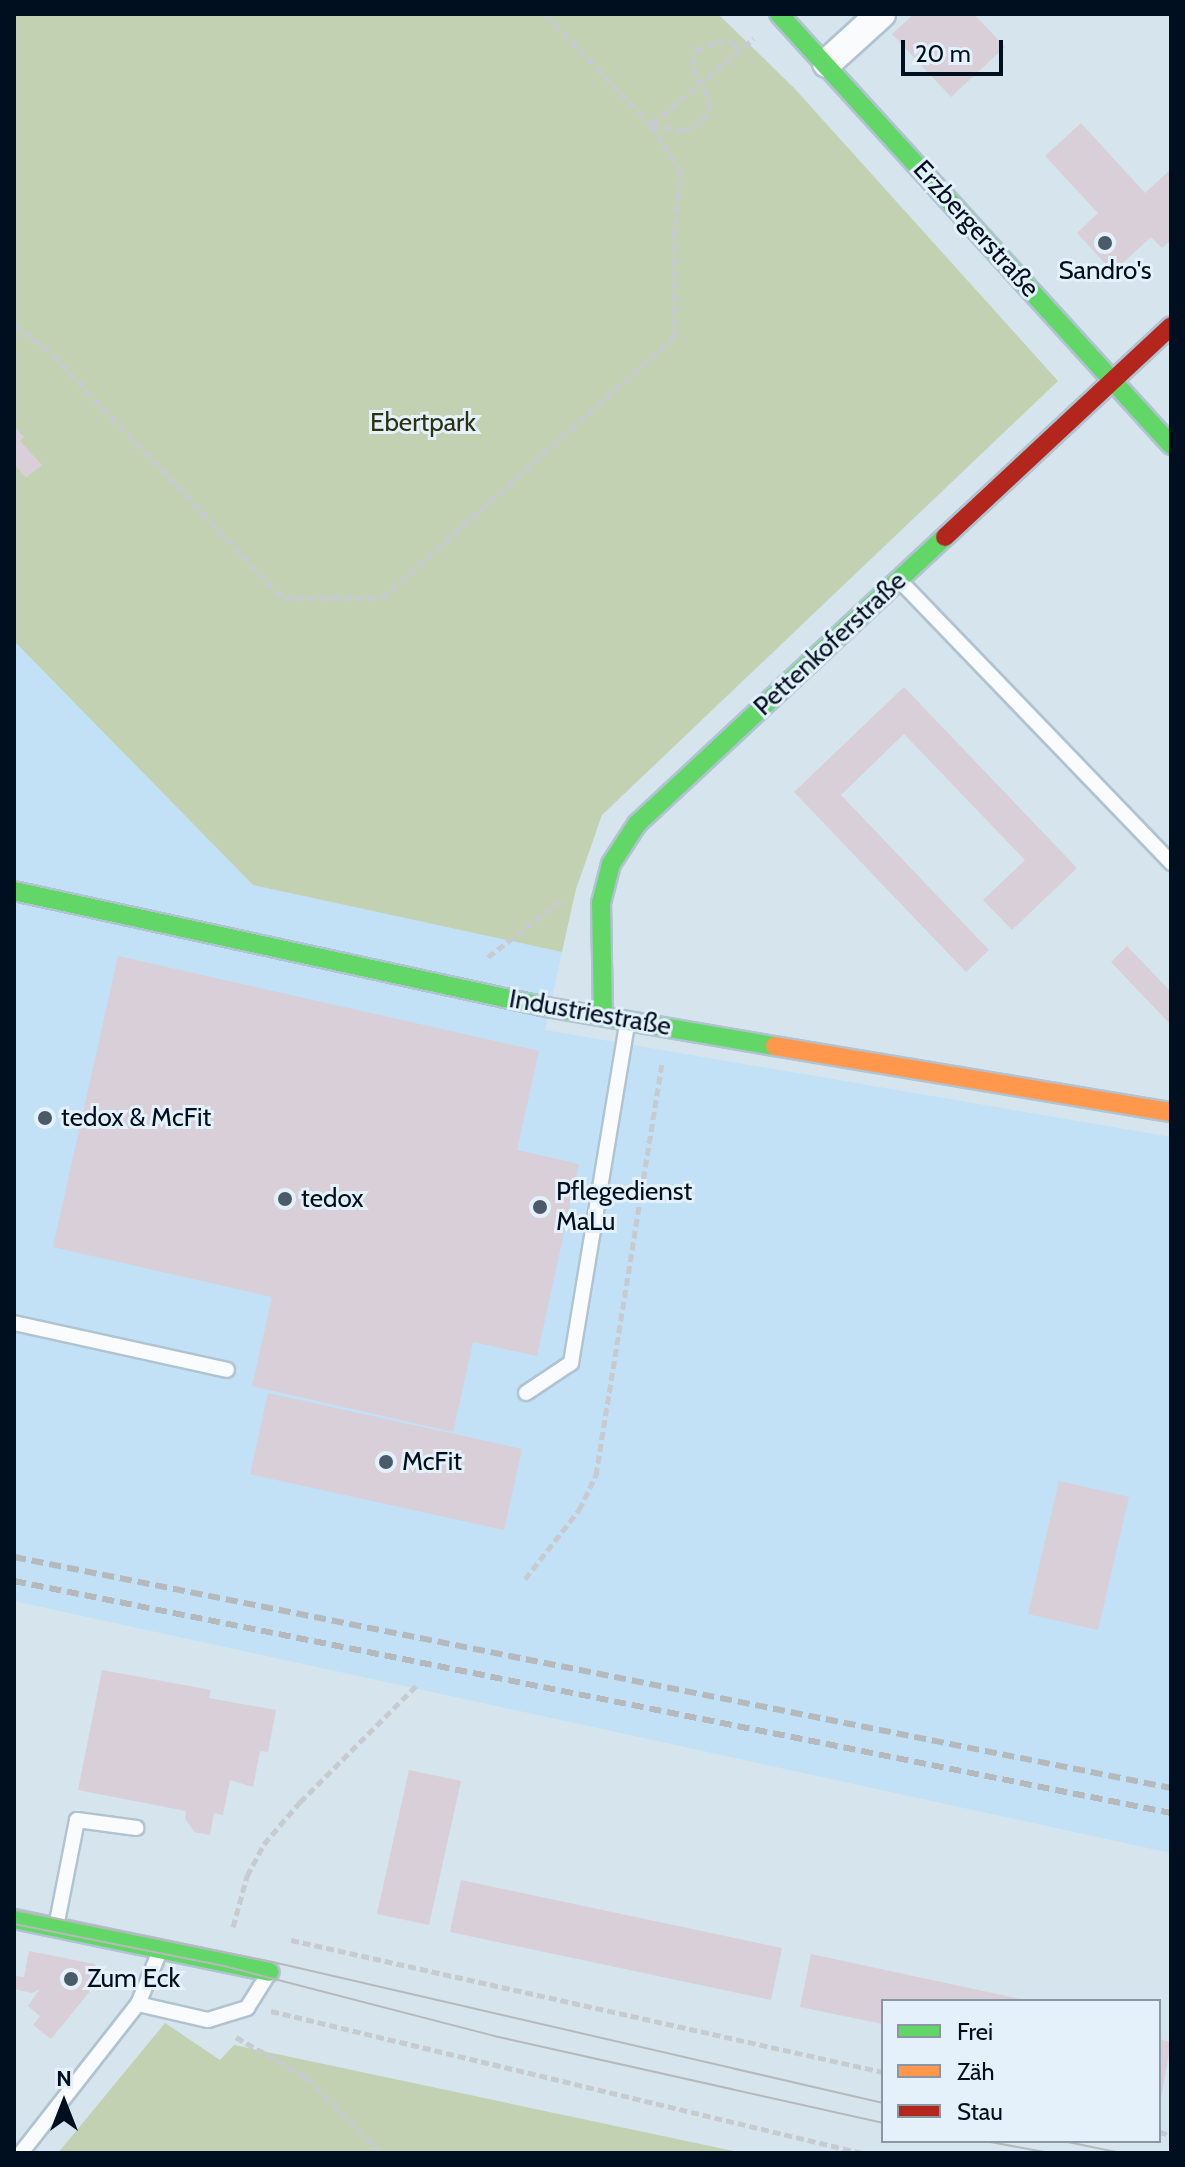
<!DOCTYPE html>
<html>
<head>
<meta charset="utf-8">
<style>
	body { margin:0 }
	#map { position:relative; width:1185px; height:2167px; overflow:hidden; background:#d6e4ee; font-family:Cabin,sans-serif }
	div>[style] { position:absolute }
	.built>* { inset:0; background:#c2e0f6 }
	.green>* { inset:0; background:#c1d1b1 }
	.building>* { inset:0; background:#d8cfd8 }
	.path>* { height:5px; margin-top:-2.5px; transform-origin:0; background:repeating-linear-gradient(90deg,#c7cbcf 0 8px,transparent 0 12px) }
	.roads { filter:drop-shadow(2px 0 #b0c3d0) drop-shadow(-2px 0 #b0c3d0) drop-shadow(0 2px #b0c3d0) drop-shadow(0 -2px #b0c3d0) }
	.lane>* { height:14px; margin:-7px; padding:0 7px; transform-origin:7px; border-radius:7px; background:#f9fbfc }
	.street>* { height:28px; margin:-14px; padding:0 14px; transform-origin:14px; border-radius:14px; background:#f9fbfc }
	.fast>* { height:18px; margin:-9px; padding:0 9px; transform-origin:9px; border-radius:9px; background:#63d668 }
	.slow>* { height:18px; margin:-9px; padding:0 9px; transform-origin:9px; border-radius:9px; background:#ff974d }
	.jam>* { height:18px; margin:-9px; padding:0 9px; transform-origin:9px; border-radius:9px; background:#b3261e }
	.tram>* { height:2px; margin:-1px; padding:0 1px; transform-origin:1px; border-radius:1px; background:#b5b9bc }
	.rail>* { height:6px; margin-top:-3px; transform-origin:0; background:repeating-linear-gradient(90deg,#b5b9bc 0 12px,transparent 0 18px) }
	.dots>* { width:22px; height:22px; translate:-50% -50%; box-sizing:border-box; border:4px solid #e4f0fa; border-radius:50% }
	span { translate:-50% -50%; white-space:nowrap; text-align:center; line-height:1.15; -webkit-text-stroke:6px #e4f0fa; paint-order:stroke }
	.street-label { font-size:26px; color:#000f20 }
	.poi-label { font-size:26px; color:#000f20 }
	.left { translate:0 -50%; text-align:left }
	.park-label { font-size:26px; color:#2a3212 }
	.frame { position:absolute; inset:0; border:16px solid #000f20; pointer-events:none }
	.legend { position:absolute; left:881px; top:1999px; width:280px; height:144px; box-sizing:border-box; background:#e4f0fa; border:2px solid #8996a3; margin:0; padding:10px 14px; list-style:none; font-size:24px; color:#000f20 }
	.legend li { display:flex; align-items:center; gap:16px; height:40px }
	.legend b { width:40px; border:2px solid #8996a3 }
	.north { position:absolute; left:24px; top:2063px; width:80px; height:80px; -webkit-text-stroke:6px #e4f0fa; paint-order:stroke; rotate:0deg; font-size:22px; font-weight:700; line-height:32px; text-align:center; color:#000f20 }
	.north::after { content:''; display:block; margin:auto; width:28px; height:36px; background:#000f20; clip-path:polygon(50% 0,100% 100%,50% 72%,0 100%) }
	.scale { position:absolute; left:901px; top:40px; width:102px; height:36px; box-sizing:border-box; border:4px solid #000f20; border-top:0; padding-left:10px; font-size:24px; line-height:28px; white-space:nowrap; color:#000f20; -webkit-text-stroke:6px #e4f0fa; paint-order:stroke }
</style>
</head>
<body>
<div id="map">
	<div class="built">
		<div style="clip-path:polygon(14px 641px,253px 885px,562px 952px,545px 1030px,1171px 1137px,1171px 1853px,14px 1601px)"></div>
	</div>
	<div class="green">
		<div style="clip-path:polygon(14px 14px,718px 14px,795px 89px,1058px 381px,602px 815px,576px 889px,562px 952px,253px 885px,14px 641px)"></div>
		<div style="clip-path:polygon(165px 2023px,220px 2060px,234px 2045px,743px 2153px,58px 2153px)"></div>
	</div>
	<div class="building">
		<div style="clip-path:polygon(914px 14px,974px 14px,1005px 47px,951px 97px,892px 34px)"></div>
		<div style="clip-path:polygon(1081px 123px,1145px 193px,1171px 169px,1171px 240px,1162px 248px,1151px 237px,1113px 272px,1077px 233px,1098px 213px,1045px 156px)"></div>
		<div style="clip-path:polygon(14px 426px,24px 437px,20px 441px,42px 465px,26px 478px,14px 464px)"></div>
		<div style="clip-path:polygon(904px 687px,1077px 868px,1012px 930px,983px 900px,1025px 860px,904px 734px,841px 795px,989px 950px,966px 972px,794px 792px)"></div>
		<div style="clip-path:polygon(1127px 946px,1171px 992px,1171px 1025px,1111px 962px)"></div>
		<div style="clip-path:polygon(118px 956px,539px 1051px,517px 1150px,579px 1164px,537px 1356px,473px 1342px,453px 1432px,252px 1386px,272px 1297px,53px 1247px)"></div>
		<div style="clip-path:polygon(268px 1393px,522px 1449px,504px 1530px,250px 1474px)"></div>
		<div style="clip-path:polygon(1059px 1481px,1129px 1497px,1098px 1630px,1028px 1614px)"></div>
		<div style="clip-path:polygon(102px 1670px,211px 1690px,209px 1698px,276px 1710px,268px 1752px,260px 1751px,253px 1787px,230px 1780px,223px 1815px,214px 1813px,210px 1835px,194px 1832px,185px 1818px,186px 1811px,78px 1790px)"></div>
		<div style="clip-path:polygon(409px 1770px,461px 1781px,429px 1925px,377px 1914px)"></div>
		<div style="clip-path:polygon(461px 1880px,782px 1948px,771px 2000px,450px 1932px)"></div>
		<div style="clip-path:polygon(29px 1951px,95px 1964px,100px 1979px,51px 2039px,33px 2025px,40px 2016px,28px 2006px,40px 1989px,32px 1993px,14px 1989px,16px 1976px,24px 1977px)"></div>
		<div style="clip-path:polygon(811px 1954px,1025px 2000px,1025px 2001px,883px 2001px,883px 2024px,800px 2007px)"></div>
		<div style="clip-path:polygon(1159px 2039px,1171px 2042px,1160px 2103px,1159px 2103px)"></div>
	</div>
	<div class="path">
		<div style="left:652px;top:124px;width:133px;rotate:-40.1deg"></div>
		<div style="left:652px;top:125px;width:33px;rotate:11deg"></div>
		<div style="left:684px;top:131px;width:21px;rotate:-28deg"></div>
		<div style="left:703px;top:121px;width:14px;rotate:-60deg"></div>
		<div style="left:710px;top:109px;width:13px;rotate:-103deg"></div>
		<div style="left:707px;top:96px;width:34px;rotate:-116deg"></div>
		<div style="left:692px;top:65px;width:15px;rotate:-74deg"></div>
		<div style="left:696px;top:51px;width:22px;rotate:-24deg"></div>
		<div style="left:716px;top:42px;width:14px"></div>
		<div style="left:730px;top:42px;width:13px;rotate:27deg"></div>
		<div style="left:14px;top:324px;width:50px;rotate:38.5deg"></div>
		<div style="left:53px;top:355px;width:335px;rotate:46.6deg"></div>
		<div style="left:283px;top:598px;width:99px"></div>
		<div style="left:382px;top:598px;width:392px;rotate:-41.8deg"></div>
		<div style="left:674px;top:337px;width:101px;rotate:-90deg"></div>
		<div style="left:674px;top:236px;width:64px;rotate:-83.8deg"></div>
		<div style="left:681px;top:172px;width:56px;rotate:-122.6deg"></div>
		<div style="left:651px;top:125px;width:153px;rotate:-133.7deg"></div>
		<div style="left:488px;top:957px;width:97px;rotate:-37.5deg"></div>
		<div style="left:525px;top:1579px;width:88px;rotate:-52deg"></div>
		<div style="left:579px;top:1510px;width:39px;rotate:-64deg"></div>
		<div style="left:596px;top:1475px;width:416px;rotate:-80.9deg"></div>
		<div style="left:233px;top:1927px;width:53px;rotate:-74.6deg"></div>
		<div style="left:247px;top:1876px;width:36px;rotate:-62deg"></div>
		<div style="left:264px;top:1844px;width:55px;rotate:-49.4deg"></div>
		<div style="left:300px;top:1802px;width:165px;rotate:-45deg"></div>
		<div style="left:291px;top:1940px;width:607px;rotate:12.57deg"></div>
		<div style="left:271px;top:2011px;width:608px;rotate:13.51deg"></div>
		<div style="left:236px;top:2037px;width:82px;rotate:30deg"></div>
		<div style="left:307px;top:2078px;width:105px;rotate:45.4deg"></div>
		<div style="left:1159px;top:2132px;width:12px;rotate:14deg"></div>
	</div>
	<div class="roads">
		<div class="lane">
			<div style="left:899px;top:580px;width:393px;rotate:46.1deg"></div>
			<div style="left:14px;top:1323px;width:218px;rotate:12.4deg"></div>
			<div style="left:526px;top:1393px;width:54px;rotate:-33.7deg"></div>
			<div style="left:571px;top:1363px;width:343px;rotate:-80.6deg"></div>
			<div style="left:56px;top:1927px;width:109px;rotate:-78.9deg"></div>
			<div style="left:77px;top:1820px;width:60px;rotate:7.7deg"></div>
			<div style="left:138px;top:2004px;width:72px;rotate:12.9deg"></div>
			<div style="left:208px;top:2020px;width:41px;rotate:-17.1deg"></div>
			<div style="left:247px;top:2008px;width:39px;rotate:-58deg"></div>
			<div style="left:21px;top:2153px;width:189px;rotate:-51.9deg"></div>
			<div style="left:138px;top:2004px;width:57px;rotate:-67.5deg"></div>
		</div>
		<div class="street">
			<div style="left:827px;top:63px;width:73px;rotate:-42.2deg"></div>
		</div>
		<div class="fast">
			<div style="left:779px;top:14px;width:583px;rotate:47.71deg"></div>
			<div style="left:14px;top:891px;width:544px;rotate:12.3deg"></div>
			<div style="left:546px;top:1007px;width:232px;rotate:9.7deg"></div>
			<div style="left:603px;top:1016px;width:113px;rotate:-91deg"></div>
			<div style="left:601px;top:903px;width:40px;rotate:-75.6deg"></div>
			<div style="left:611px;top:864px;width:48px;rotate:-57deg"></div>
			<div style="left:637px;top:824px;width:421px;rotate:-43deg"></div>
			<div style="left:14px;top:1919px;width:261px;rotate:11.7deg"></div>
		</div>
		<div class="slow">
			<div style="left:775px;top:1046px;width:401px;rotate:9.5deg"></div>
		</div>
		<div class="jam">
			<div style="left:945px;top:537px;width:309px;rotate:-43deg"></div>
		</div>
	</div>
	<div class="tram">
		<div style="left:14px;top:1910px;width:268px;rotate:11.4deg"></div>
		<div style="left:277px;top:1963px;width:622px;rotate:13.01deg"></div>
		<div style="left:14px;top:1924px;width:214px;rotate:11.3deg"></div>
		<div style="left:224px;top:1966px;width:279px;rotate:14.5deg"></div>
		<div style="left:494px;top:2036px;width:399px;rotate:12.6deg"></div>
		<div style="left:985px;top:2141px;width:66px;rotate:10.5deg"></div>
		<div style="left:1063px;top:2141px;width:59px;rotate:11.7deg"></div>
	</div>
	<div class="rail">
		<div style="left:14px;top:1557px;width:1180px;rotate:11.29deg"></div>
		<div style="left:14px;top:1581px;width:1180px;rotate:11.34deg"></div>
	</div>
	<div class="dots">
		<div style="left:1105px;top:243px;background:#4b5a68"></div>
		<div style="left:45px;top:1118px;background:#4b5a68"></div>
		<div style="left:285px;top:1199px;background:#4b5a68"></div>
		<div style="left:540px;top:1207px;background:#4b5a68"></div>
		<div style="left:386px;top:1462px;background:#4b5a68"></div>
		<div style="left:71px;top:1979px;background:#4b5a68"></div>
	</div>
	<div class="street-label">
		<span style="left:976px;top:229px;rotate:48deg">Erzbergerstraße</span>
		<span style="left:830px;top:644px;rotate:-43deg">Pettenkoferstraße</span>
		<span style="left:590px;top:1013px;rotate:10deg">Industriestraße</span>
	</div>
	<div class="poi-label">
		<span style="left:1105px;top:271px">Sandro's</span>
		<span class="left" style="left:61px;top:1118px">tedox &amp; McFit</span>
		<span class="left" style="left:556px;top:1207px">Pflegedienst<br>MaLu</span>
		<span class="left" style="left:301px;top:1199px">tedox</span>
		<span class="left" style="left:402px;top:1462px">McFit</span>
		<span class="left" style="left:87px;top:1979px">Zum Eck</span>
	</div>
	<div class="park-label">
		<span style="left:423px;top:423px">Ebertpark</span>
	</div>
	<div class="frame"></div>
	<ul class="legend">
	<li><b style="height:10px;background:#63d668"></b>Frei</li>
	<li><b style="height:10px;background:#ff974d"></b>Zäh</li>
	<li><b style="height:10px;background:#b3261e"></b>Stau</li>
	</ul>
	<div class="north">N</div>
	<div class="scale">20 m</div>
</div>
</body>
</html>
